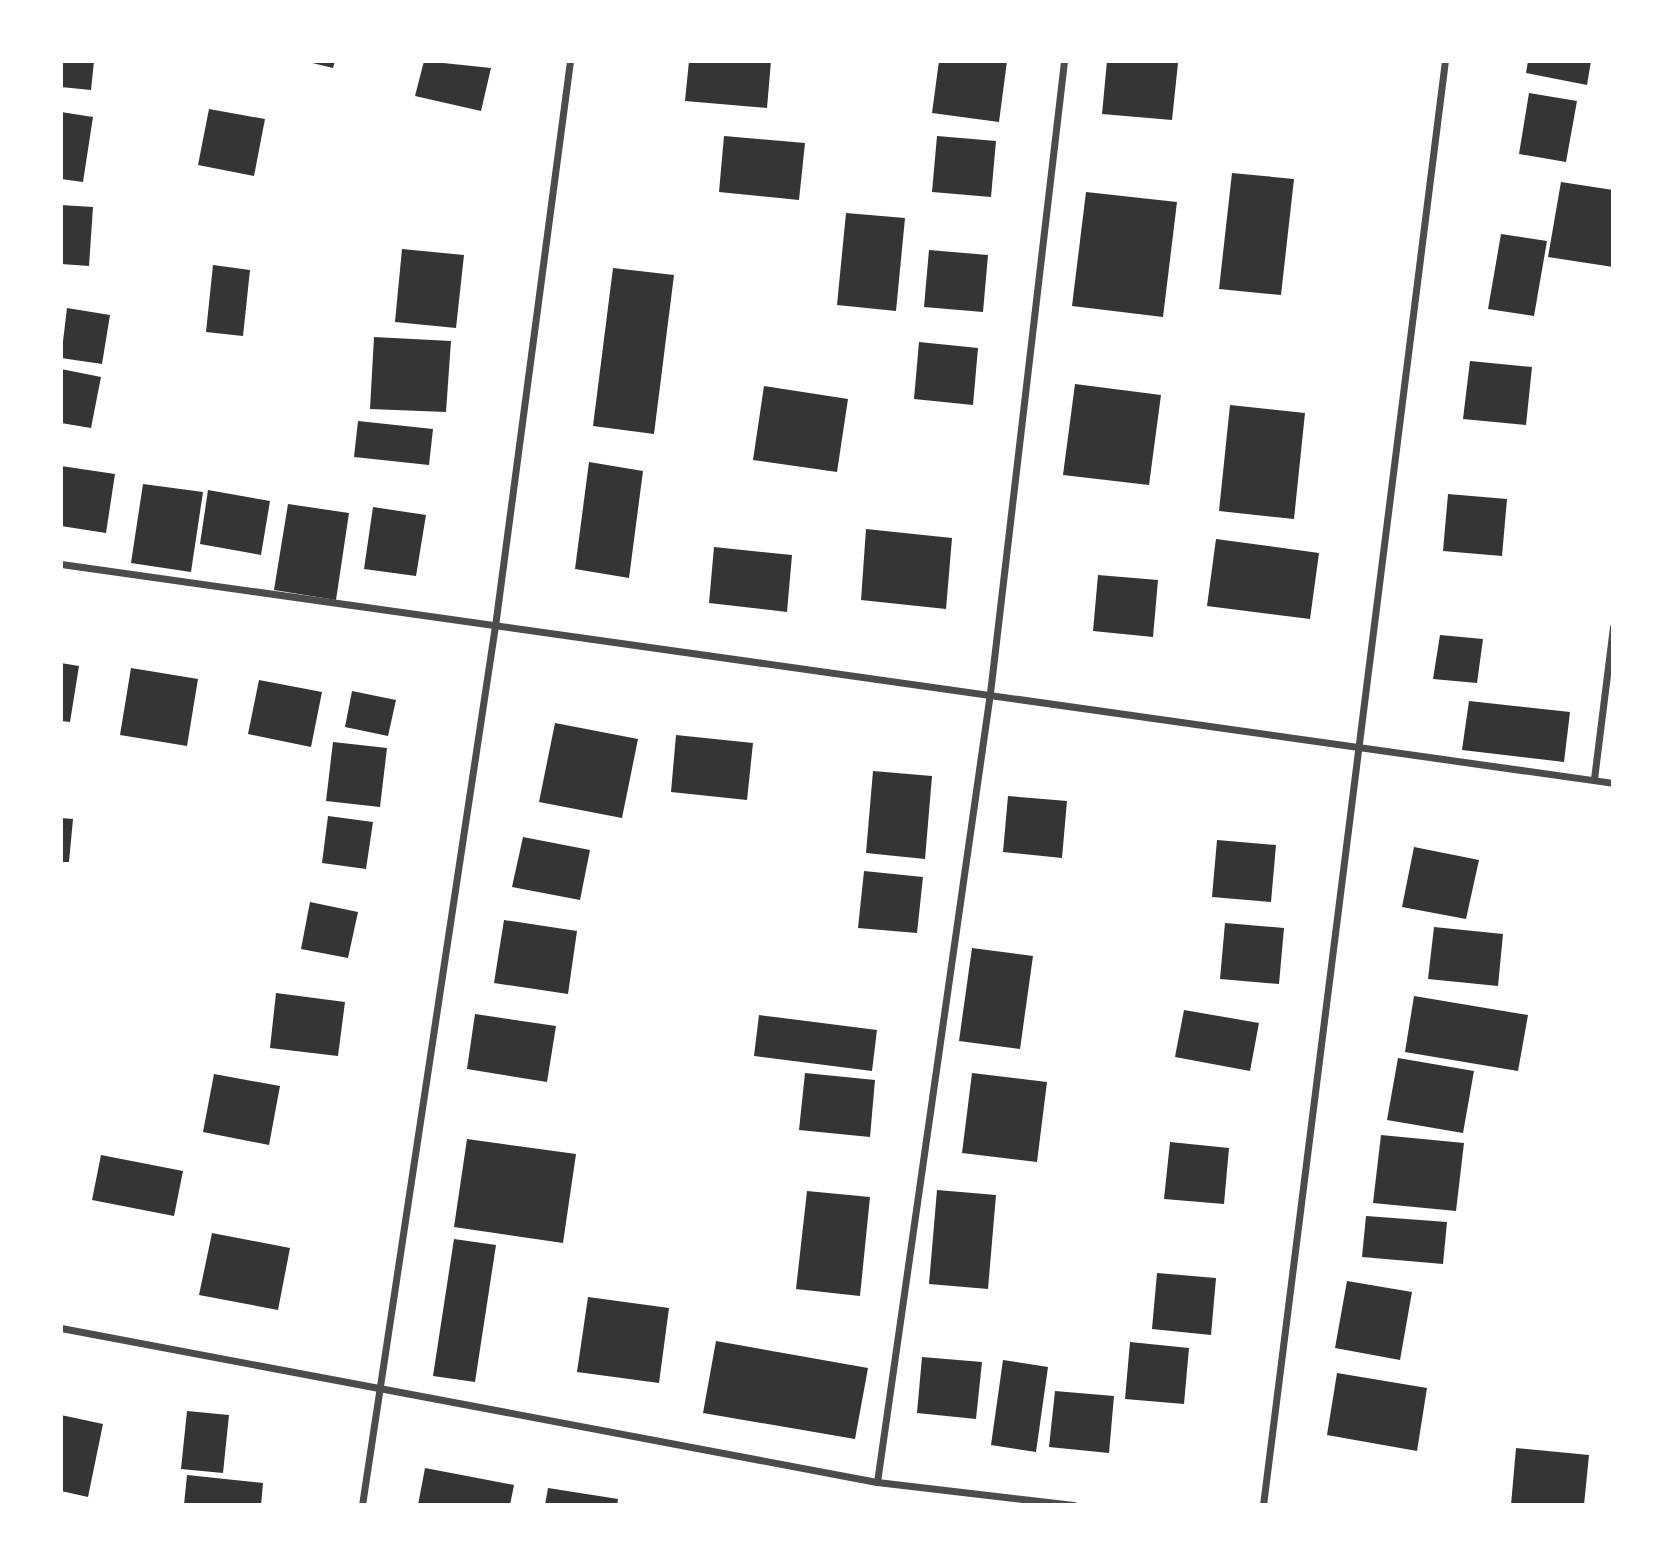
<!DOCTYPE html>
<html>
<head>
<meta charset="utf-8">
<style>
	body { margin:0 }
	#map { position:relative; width:1674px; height:1566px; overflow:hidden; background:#fff; font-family:"Source Sans 3",sans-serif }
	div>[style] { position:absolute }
	.building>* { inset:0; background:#353535 }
	.minor>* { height:7px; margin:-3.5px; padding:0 3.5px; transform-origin:3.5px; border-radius:3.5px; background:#4c4c4c }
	span { translate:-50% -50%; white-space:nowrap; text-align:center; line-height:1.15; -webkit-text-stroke:5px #fff; paint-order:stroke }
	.frame { position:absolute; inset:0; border:63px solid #fff; pointer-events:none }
</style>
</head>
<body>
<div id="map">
	<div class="building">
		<div style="clip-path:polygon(61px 61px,94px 61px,91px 90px,61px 87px)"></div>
		<div style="clip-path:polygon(304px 61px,335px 61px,333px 68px)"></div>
		<div style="clip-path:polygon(424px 61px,491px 68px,481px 111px,415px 96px)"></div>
		<div style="clip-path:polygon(689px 61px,771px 61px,767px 108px,685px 101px)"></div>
		<div style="clip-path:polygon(939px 61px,1007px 61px,999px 122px,932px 113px)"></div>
		<div style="clip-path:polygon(1107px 61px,1178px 63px,1172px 120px,1102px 114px)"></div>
		<div style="clip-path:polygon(1528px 61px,1591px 61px,1587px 85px,1526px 73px)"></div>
		<div style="clip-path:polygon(1529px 93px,1577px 101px,1566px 162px,1519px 154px)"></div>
		<div style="clip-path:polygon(209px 109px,265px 119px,254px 176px,198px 165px)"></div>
		<div style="clip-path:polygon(61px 112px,93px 117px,83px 182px,61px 179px)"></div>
		<div style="clip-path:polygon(724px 136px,805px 143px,799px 200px,719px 192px)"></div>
		<div style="clip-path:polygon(937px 136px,996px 141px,991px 197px,932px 192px)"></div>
		<div style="clip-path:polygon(1232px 173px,1294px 179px,1281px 295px,1219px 289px)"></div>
		<div style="clip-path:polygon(1561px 182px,1613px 190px,1613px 267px,1548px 257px)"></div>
		<div style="clip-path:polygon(1086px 192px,1177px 202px,1163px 317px,1072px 306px)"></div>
		<div style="clip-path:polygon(61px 205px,93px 207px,89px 266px,61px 264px)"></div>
		<div style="clip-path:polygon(846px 213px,905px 218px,896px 311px,837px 305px)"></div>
		<div style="clip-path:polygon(1501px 234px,1547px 241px,1534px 316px,1488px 309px)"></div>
		<div style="clip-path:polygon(402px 249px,464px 255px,456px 328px,395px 322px)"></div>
		<div style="clip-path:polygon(929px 250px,988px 255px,983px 312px,924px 307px)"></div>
		<div style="clip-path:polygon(213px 265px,250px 270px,243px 336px,206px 332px)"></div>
		<div style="clip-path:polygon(613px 268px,674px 275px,654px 434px,593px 426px)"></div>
		<div style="clip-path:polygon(67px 308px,110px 315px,102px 364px,61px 358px)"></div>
		<div style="clip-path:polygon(374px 337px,451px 341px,446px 412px,370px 409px)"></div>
		<div style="clip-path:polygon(919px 342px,978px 348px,973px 405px,914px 399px)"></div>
		<div style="clip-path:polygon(1470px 361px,1532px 367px,1526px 425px,1463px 419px)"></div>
		<div style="clip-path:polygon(61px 369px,101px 377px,91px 428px,61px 423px)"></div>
		<div style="clip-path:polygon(1075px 384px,1161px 395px,1149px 485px,1063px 475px)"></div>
		<div style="clip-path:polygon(764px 386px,848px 399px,837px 472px,753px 460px)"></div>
		<div style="clip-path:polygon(1230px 405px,1305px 413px,1294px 519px,1219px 511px)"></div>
		<div style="clip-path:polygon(358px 421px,433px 429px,429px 465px,354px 457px)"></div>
		<div style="clip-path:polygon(589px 462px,643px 471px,629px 578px,575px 569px)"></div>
		<div style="clip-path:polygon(61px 466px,115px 474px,106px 533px,61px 526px)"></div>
		<div style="clip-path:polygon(143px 484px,203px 492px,191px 572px,131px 563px)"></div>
		<div style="clip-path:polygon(208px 490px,270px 501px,261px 555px,200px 544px)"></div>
		<div style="clip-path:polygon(1448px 494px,1507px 499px,1502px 556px,1443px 551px)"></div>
		<div style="clip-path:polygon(288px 504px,349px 513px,336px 600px,274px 590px)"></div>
		<div style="clip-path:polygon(373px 507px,426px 515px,416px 576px,364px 569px)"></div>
		<div style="clip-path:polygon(866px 529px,952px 538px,946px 609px,861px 600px)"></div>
		<div style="clip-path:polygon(1216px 539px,1319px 553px,1310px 619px,1207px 606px)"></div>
		<div style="clip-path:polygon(714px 547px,792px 555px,787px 612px,709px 603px)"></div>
		<div style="clip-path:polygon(1098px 575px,1158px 580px,1153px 637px,1093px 631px)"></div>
		<div style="clip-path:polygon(1440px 635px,1483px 639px,1477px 683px,1433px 679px)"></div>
		<div style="clip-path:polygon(61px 663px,79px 666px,70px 722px,61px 721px)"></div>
		<div style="clip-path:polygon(131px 668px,198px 679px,187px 746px,120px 735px)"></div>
		<div style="clip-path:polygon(259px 680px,322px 692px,311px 747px,248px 734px)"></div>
		<div style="clip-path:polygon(352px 691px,396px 700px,388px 736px,345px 727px)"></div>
		<div style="clip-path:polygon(1469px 701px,1570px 712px,1564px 762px,1462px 750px)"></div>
		<div style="clip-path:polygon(555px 723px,638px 739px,622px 818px,539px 802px)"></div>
		<div style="clip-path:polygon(676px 735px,753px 743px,747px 800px,671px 792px)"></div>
		<div style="clip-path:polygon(333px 742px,387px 748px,380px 807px,326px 801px)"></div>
		<div style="clip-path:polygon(873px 771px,932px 776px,925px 859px,866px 853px)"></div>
		<div style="clip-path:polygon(1008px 796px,1067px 801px,1062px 858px,1003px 852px)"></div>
		<div style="clip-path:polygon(328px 816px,373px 822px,366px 869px,322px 863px)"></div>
		<div style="clip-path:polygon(61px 818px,73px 819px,69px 862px,61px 862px)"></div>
		<div style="clip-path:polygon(523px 837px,590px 850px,580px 900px,512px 887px)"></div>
		<div style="clip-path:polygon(1217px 840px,1276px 845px,1271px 902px,1212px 897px)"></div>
		<div style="clip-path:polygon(1414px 847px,1479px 860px,1466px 919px,1402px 907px)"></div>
		<div style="clip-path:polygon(864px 871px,923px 877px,917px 933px,858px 928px)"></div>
		<div style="clip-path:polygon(310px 902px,358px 912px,348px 958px,301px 949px)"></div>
		<div style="clip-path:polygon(504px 920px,577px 931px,568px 994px,494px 983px)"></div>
		<div style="clip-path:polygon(1225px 923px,1284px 928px,1279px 984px,1220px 979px)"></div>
		<div style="clip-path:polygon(1434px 927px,1503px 934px,1498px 986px,1428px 979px)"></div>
		<div style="clip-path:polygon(972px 948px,1033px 956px,1020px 1049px,959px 1041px)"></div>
		<div style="clip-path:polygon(276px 993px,345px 1002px,338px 1056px,270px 1048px)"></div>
		<div style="clip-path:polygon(1414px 996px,1528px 1015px,1518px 1071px,1405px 1052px)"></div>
		<div style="clip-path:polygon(1184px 1010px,1259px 1023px,1250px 1071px,1175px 1057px)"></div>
		<div style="clip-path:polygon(475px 1014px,556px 1026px,547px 1082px,467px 1069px)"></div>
		<div style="clip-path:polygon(759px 1015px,877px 1030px,872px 1071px,754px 1056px)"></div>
		<div style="clip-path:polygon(1398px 1058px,1474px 1071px,1463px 1133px,1387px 1120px)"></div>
		<div style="clip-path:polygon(805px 1073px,875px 1080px,870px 1137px,799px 1130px)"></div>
		<div style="clip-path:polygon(972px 1073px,1047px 1082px,1037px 1162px,962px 1153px)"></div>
		<div style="clip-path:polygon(214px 1074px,280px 1086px,269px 1145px,203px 1132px)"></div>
		<div style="clip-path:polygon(1381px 1135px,1464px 1143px,1456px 1211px,1373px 1203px)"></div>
		<div style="clip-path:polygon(467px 1139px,576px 1154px,563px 1243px,454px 1227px)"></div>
		<div style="clip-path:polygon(1170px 1142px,1229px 1148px,1224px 1204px,1164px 1199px)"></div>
		<div style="clip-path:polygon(101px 1155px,183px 1171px,174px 1216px,92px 1200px)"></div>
		<div style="clip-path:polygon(937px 1190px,996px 1195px,988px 1289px,929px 1284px)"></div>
		<div style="clip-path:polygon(807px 1191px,870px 1197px,860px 1296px,796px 1289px)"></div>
		<div style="clip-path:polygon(1366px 1216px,1447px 1222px,1443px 1264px,1362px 1257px)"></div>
		<div style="clip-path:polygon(212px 1233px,290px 1248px,278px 1310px,199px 1295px)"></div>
		<div style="clip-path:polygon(454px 1239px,496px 1245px,475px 1382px,433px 1376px)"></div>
		<div style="clip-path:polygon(1157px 1273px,1216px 1278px,1211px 1335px,1152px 1329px)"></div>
		<div style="clip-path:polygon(1347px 1281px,1412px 1292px,1400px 1360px,1335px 1348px)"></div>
		<div style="clip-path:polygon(588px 1297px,669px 1308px,659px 1383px,577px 1372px)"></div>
		<div style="clip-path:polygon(716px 1341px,868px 1368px,855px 1439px,703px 1413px)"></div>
		<div style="clip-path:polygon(1130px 1342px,1189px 1348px,1184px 1404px,1125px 1399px)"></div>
		<div style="clip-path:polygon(922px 1357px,982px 1362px,976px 1419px,917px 1413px)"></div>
		<div style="clip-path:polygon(1003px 1360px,1048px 1367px,1036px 1452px,991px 1445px)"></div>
		<div style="clip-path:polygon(1337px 1373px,1427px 1388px,1417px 1451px,1327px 1435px)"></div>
		<div style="clip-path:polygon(1055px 1391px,1114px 1396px,1109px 1453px,1049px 1447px)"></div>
		<div style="clip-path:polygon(187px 1411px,229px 1415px,223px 1473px,181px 1469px)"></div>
		<div style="clip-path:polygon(61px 1415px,103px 1424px,88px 1497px,61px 1491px)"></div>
		<div style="clip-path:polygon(1516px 1448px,1589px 1455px,1584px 1505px,1511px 1505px)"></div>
		<div style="clip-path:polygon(425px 1468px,514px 1485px,510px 1505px,418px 1505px)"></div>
		<div style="clip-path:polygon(187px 1475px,263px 1483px,261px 1505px,184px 1505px)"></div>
		<div style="clip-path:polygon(548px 1488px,618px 1499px,617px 1505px,545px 1505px)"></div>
	</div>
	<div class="minor">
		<div style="left:61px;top:564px;width:1567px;rotate:8.03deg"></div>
		<div style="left:1594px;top:779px;width:153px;rotate:-82.9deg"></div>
		<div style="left:61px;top:1328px;width:830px;rotate:10.69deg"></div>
		<div style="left:877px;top:1482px;width:198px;rotate:6.7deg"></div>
		<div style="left:877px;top:1482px;width:797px;rotate:-81.85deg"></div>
		<div style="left:990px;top:693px;width:636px;rotate:-83.32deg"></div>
		<div style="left:362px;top:1505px;width:889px;rotate:-81.4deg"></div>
		<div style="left:495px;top:626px;width:570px;rotate:-82.44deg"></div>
		<div style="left:1263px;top:1505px;width:1455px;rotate:-82.82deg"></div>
	</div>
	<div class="frame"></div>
</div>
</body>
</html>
